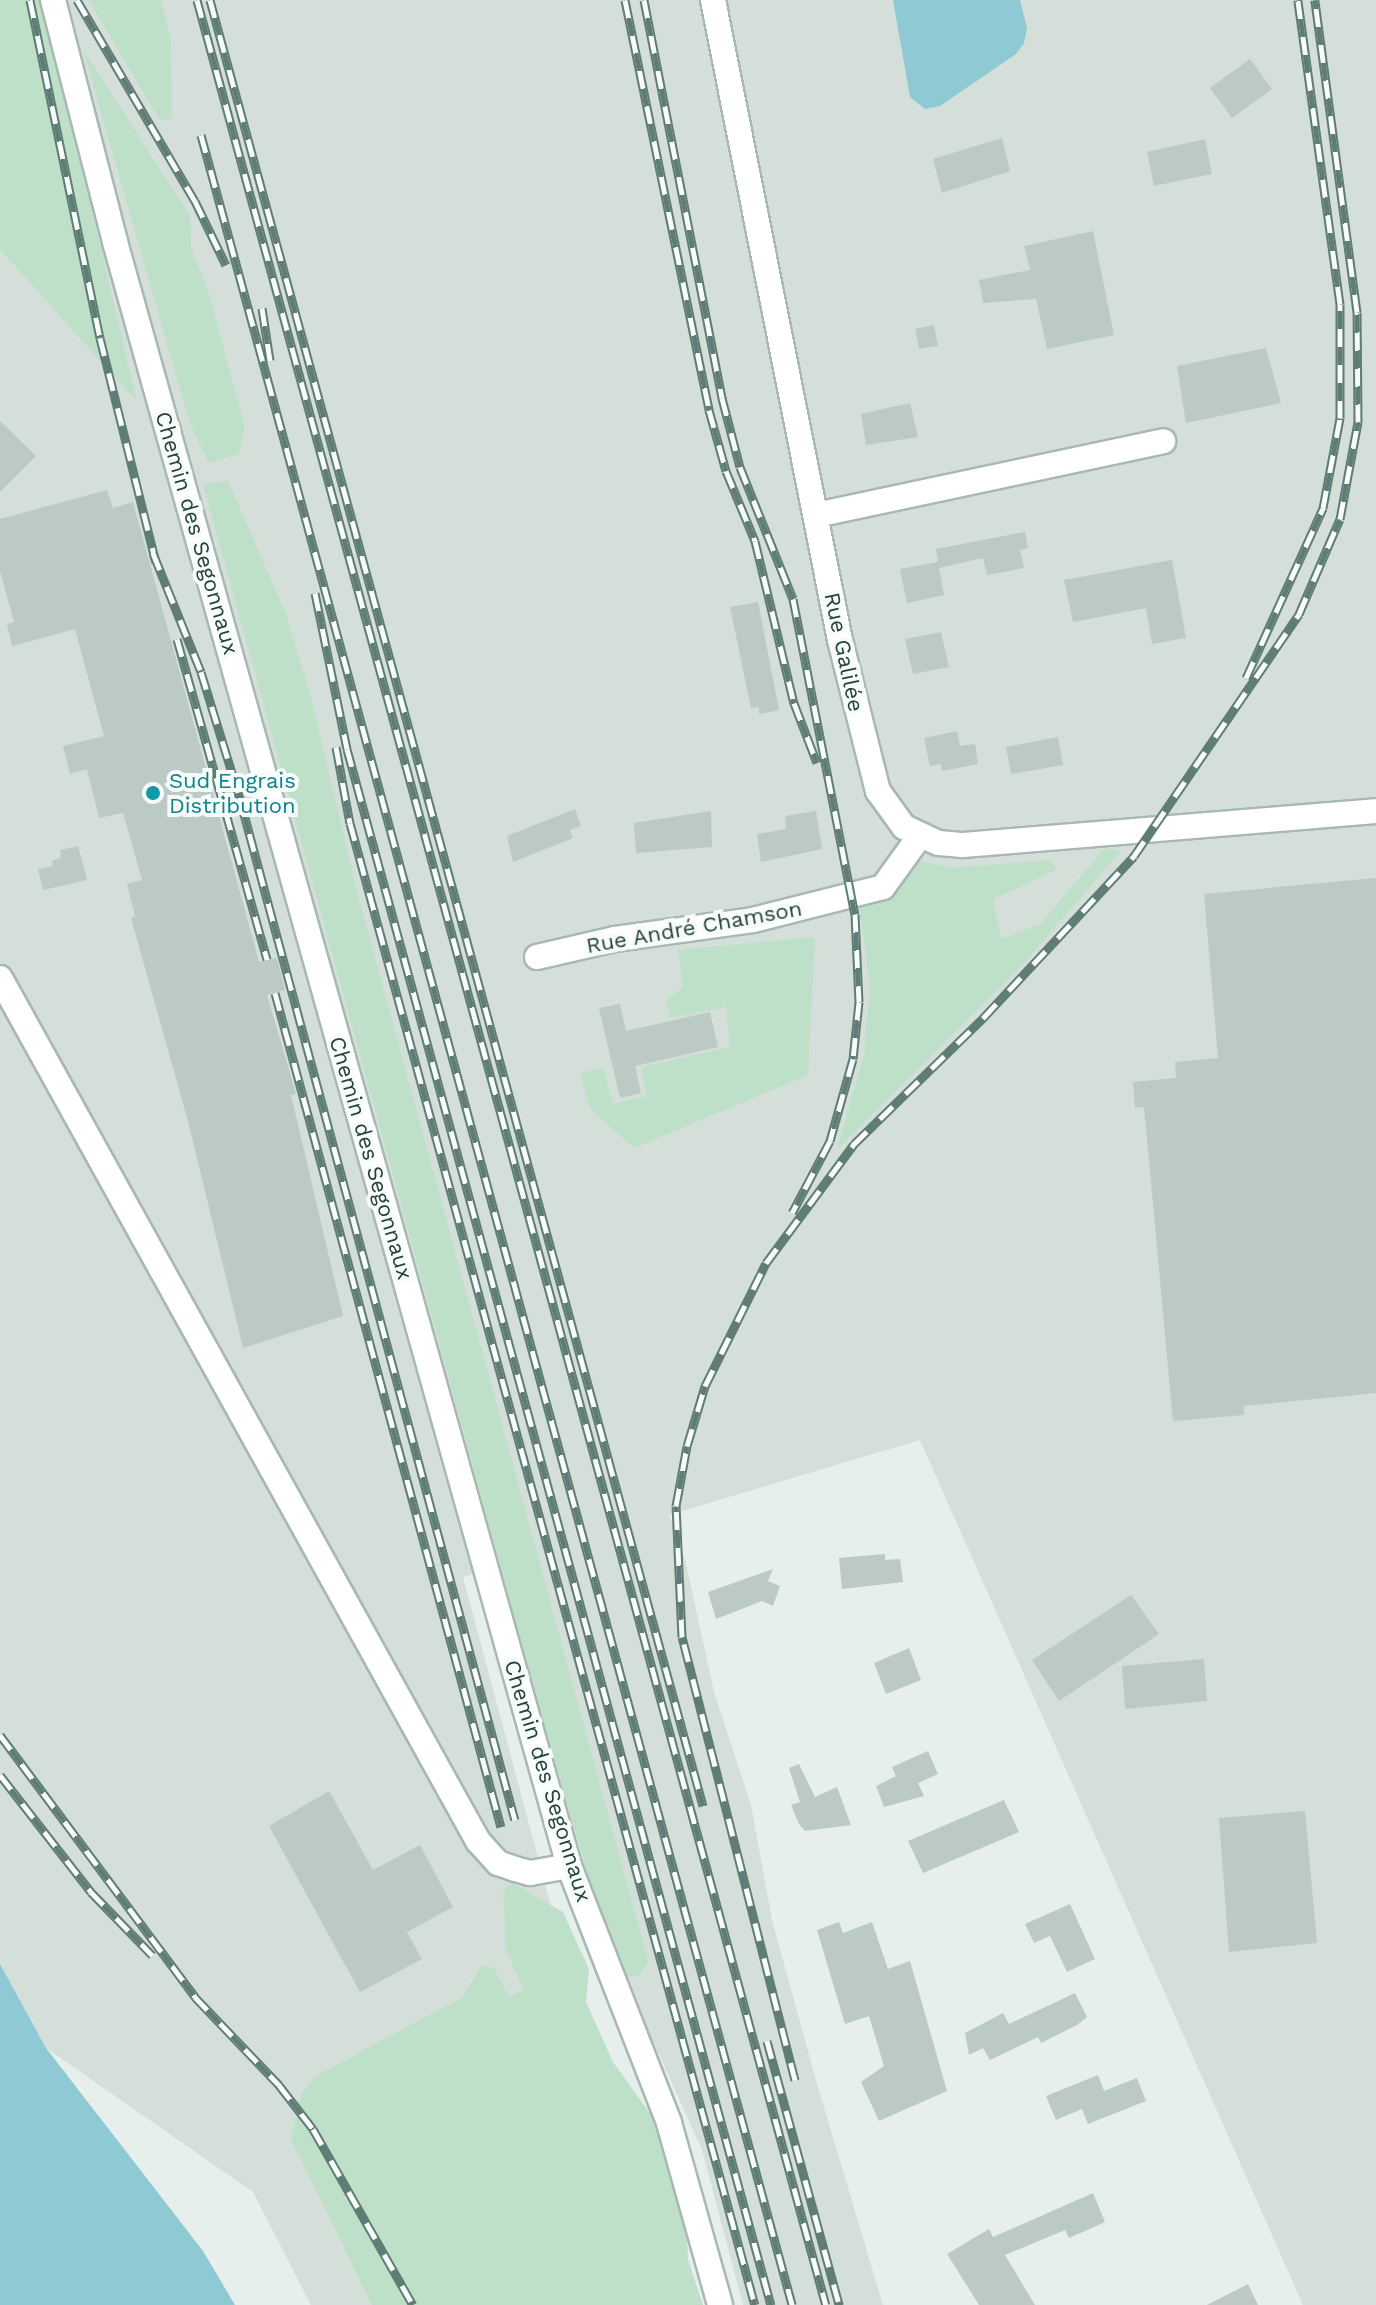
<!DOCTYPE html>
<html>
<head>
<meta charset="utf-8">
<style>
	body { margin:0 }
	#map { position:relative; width:1376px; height:2305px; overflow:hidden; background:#e6efeb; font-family:"Work Sans",sans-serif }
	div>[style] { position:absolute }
	.built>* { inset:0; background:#d4dfda }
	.green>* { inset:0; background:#bfe0c8 }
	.water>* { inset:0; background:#8ec9d4 }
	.building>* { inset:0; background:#bbcac4 }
	.roads { filter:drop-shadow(2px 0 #a8b8b2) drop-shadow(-2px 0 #a8b8b2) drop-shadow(0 2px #a8b8b2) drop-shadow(0 -2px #a8b8b2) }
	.minor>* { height:24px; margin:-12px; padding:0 12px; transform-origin:12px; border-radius:12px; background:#fff }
	.rail>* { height:9px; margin-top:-4.5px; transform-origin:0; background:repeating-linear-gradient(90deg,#f7fbf9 0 18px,#5f7d75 0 36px); box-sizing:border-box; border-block:2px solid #5f7d75 }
	.dots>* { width:22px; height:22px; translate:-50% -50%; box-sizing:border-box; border:4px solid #f7fbf9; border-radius:50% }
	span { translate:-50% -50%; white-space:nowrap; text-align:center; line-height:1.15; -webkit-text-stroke:8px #f7fbf9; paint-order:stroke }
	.street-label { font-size:22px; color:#24423a }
	.culture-label { font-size:22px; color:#0d838f }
	.left { translate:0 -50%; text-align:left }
</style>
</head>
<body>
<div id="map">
	<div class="built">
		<div style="clip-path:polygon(0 0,1376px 0,1376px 2305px,1303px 2305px,920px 1440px,669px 1515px,685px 1559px,714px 1692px,751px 1805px,772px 1920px,817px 2084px,883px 2305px,743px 2305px,702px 2150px,605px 1934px,496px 1567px,463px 1577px,575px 1996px,678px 2305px,311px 2305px,253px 2192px,46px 2048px,0 1964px)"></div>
	</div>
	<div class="green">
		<div style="clip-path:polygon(0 0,43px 0,137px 402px,0 249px)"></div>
		<div style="clip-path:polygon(89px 0,161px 0,171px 41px,172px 119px,160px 121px)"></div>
		<div style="clip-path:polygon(83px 49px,190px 216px,191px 248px,208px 290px,245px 428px,239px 454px,209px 463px,191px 427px)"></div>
		<div style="clip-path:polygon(228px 481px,286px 614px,311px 697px,358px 895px,648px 1961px,640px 1975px,624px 1977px,598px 1912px,525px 1655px,203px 484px)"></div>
		<div style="clip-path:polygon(1105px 848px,1121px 851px,1018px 970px,837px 1149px,864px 1055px,870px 984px,859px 906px,889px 898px,920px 861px,950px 868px,1050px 860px,1056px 870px,993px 899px,1001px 939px,1040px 924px)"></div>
		<div style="clip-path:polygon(815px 937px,808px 1075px,634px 1148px,590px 1109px,580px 1073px,603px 1068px,613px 1104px,647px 1096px,641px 1067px,730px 1047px,726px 1007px,670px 1018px,666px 1000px,683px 987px,678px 950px)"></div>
		<div style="clip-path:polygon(512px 1883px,563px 1912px,589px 1969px,586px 2002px,613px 2062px,667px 2137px,686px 2219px,688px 2259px,703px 2305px,372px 2305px,291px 2139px,301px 2094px,317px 2075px,461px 1998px,482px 1965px,494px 1968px,509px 1997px,524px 1990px,506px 1950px,503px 1892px)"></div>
	</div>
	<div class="water">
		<div style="clip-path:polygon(893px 0,1020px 0,1027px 28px,1024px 43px,1016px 54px,940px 106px,925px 109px,910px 97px)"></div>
		<div style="clip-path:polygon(0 1964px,46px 2048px,203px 2251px,235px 2305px,0 2305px)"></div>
	</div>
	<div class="building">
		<div style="clip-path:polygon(1250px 59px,1272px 89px,1232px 118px,1210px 88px)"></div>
		<div style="clip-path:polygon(1002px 138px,1010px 171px,942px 193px,933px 159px)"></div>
		<div style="clip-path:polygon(1205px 139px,1212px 174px,1154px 186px,1147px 152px)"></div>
		<div style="clip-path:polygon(1093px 231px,1114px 335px,1047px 349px,1036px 299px,983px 303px,979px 280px,1030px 270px,1024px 246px)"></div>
		<div style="clip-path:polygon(934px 325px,938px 346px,919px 349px,915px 329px)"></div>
		<div style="clip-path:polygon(1266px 348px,1281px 403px,1186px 423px,1177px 366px)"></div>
		<div style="clip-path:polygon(910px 403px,918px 437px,866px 445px,861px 414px)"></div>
		<div style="clip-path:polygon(0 421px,36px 456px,0 492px)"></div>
		<div style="clip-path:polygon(107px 490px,113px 508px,133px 502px,259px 962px,277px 958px,285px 990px,267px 995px,296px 1094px,291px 1095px,343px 1316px,243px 1348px,189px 1125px,131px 918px,135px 916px,127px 884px,142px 880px,123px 813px,99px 818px,87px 769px,70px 774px,63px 746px,104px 736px,75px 629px,12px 646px,7px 624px,14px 622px,0 571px,0 519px)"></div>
		<div style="clip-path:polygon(1025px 532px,1028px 548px,1020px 550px,1024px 568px,987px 575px,983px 558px,939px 568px,944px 595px,907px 603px,900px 569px,938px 562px,936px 549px)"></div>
		<div style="clip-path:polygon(1172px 560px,1186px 638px,1152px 644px,1146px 608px,1073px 622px,1064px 580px)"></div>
		<div style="clip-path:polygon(758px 602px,779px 710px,759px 714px,759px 707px,751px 708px,730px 607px)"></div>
		<div style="clip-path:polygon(941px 632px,949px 667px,913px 674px,905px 639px)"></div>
		<div style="clip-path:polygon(957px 731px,960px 746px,975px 744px,978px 764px,942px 771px,941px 764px,930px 766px,924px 738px)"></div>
		<div style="clip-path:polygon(1058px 737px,1063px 765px,1011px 774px,1006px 747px)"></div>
		<div style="clip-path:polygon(575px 809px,581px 826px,570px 830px,573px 838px,513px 862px,507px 836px)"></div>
		<div style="clip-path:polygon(711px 811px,712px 847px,636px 853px,634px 823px)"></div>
		<div style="clip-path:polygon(816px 811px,822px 849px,761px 862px,757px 834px,786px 829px,785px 816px)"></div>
		<div style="clip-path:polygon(78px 846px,87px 880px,43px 890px,38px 869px,53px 866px,52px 861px,61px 858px,60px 850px)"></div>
		<div style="clip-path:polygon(1376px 878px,1376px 1393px,1244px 1406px,1244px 1415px,1173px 1421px,1144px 1107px,1135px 1108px,1133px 1082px,1176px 1078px,1175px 1062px,1218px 1058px,1204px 894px)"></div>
		<div style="clip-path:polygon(620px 1004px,626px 1031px,710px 1012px,718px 1047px,635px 1066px,641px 1093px,620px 1098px,599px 1008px)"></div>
		<div style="clip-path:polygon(885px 1554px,885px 1560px,900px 1559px,903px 1582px,842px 1589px,839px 1558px)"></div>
		<div style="clip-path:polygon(773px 1569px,768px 1581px,780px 1586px,773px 1606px,762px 1601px,716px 1619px,708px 1592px)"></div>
		<div style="clip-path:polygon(1131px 1595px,1159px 1634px,1059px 1701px,1032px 1660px)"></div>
		<div style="clip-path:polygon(909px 1648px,921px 1680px,886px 1694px,874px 1663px)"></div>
		<div style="clip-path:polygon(1204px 1659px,1207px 1701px,1125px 1709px,1122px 1666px)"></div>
		<div style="clip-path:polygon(928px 1751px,938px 1774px,918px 1783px,924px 1796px,884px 1807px,876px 1786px,896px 1776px,892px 1767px)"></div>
		<div style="clip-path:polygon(799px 1764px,815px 1797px,837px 1787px,851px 1825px,805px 1831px,799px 1824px,791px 1805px,800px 1802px,789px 1768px)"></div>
		<div style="clip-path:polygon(329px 1791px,373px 1870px,420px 1845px,453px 1907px,407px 1932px,422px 1959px,360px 1992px,269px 1826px)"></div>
		<div style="clip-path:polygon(1004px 1800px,1019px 1832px,923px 1873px,908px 1841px)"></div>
		<div style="clip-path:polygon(1305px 1811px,1317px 1943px,1229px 1952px,1219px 1818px)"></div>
		<div style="clip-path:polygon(1070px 1904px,1095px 1959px,1067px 1972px,1050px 1936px,1034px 1943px,1025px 1924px)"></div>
		<div style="clip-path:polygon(839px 1922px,843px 1933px,872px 1922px,888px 1969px,910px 1961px,947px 2091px,879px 2121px,861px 2082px,884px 2066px,869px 2016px,845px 2024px,817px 1930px)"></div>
		<div style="clip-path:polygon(1075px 1993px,1087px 2017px,1077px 2025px,1041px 2043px,1038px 2037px,990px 2060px,983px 2048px,969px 2055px,965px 2033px,1003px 2013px,1009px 2024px)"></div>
		<div style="clip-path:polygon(1098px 2075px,1104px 2091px,1137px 2078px,1146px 2101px,1088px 2124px,1082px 2109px,1056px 2120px,1046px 2096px)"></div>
		<div style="clip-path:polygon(1093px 2193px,1105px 2222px,1069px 2238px,1065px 2230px,1005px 2255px,1035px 2305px,979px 2305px,947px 2254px,989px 2229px,993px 2237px)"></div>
		<div style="clip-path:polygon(1248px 2284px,1258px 2305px,1207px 2305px)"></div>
	</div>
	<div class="roads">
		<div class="minor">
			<div style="left:53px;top:0;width:250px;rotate:75.6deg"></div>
			<div style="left:115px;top:242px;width:1686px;rotate:74.38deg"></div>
			<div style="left:569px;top:1866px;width:276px;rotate:68.7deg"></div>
			<div style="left:669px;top:2123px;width:189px;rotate:74.3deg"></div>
			<div style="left:713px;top:0;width:652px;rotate:78.78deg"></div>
			<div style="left:840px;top:640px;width:156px;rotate:75.9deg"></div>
			<div style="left:878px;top:791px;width:44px;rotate:54.2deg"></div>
			<div style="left:904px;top:827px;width:38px;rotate:25deg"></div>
			<div style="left:939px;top:843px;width:24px;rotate:5deg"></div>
			<div style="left:963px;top:845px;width:414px;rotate:-4.7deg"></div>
			<div style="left:816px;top:515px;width:355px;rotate:-12deg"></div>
			<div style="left:537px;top:957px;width:80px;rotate:-13deg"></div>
			<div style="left:615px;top:939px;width:139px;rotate:-7.8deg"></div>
			<div style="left:753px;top:920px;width:134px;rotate:-14.2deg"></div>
			<div style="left:883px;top:887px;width:62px;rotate:-54.2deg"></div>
			<div style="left:0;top:978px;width:987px;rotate:61.02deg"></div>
			<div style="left:478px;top:1841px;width:30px;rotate:48deg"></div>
			<div style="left:498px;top:1863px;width:18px;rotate:19deg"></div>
			<div style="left:515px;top:1869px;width:16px;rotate:15deg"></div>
			<div style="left:530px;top:1873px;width:40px;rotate:-10deg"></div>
		</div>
	</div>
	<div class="rail">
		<div style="left:30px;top:0;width:345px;rotate:78.3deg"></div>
		<div style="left:100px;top:338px;width:231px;rotate:76deg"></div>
		<div style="left:77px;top:0;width:233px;rotate:59.6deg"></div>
		<div style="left:195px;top:201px;width:71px;rotate:64.2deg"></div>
		<div style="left:197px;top:0;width:2389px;rotate:74.74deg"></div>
		<div style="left:210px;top:0;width:1872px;rotate:74.73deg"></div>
		<div style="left:625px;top:0;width:419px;rotate:78.4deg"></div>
		<div style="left:709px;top:410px;width:63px;rotate:74.4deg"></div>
		<div style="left:726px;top:471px;width:76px;rotate:67.5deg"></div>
		<div style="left:755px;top:541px;width:167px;rotate:76.5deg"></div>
		<div style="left:794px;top:703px;width:64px;rotate:69deg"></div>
		<div style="left:644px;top:0;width:406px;rotate:78.9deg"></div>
		<div style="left:722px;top:398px;width:71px;rotate:75.4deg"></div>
		<div style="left:740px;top:467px;width:142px;rotate:68.1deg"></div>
		<div style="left:793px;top:599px;width:321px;rotate:78.9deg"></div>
		<div style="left:855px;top:914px;width:88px;rotate:87.4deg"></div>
		<div style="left:859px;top:1002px;width:57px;rotate:96deg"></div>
		<div style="left:853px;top:1059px;width:85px;rotate:105.7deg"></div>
		<div style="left:830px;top:1141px;width:81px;rotate:117.8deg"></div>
		<div style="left:201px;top:135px;width:2249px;rotate:74.76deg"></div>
		<div style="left:262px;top:308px;width:53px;rotate:81.3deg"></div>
		<div style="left:153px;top:553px;width:128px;rotate:68deg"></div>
		<div style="left:201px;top:672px;width:133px;rotate:72.9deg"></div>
		<div style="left:240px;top:799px;width:1057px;rotate:74.93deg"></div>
		<div style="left:315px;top:593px;width:159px;rotate:78.4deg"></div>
		<div style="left:347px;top:749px;width:1613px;rotate:74.76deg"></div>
		<div style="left:177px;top:639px;width:333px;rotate:74.3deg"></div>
		<div style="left:1246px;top:678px;width:187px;rotate:-65.6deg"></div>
		<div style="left:1323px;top:508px;width:92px;rotate:-79.3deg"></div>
		<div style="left:1340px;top:418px;width:114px;rotate:-90deg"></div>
		<div style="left:1340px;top:304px;width:307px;rotate:-97.9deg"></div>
		<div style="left:336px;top:747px;width:77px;rotate:79.6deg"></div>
		<div style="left:350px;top:823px;width:1536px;rotate:74.72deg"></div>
		<div style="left:275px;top:993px;width:864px;rotate:74.84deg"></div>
		<div style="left:0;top:1735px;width:327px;rotate:53.3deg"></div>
		<div style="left:195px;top:1997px;width:122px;rotate:46.3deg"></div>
		<div style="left:279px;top:2085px;width:56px;rotate:52.3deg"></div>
		<div style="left:313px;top:2129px;width:202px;rotate:60.4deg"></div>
		<div style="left:0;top:1775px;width:148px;rotate:52.1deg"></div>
		<div style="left:91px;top:1892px;width:88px;rotate:45.9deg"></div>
		<div style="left:767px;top:2041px;width:274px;rotate:74.7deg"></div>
		<div style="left:795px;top:2080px;width:457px;rotate:-104.3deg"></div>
		<div style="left:682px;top:1637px;width:131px;rotate:-92.6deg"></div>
		<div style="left:676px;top:1506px;width:61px;rotate:-79.6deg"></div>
		<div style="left:687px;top:1446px;width:63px;rotate:-73.3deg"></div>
		<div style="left:705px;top:1386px;width:137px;rotate:-63.6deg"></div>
		<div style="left:766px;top:1263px;width:148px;rotate:-53.5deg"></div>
		<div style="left:854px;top:1144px;width:182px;rotate:-44.3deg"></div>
		<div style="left:984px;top:1017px;width:220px;rotate:-47deg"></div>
		<div style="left:1134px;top:856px;width:293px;rotate:-55.7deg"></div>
		<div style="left:1299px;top:614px;width:103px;rotate:-66.7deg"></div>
		<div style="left:1340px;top:519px;width:99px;rotate:-79.5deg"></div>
		<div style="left:1358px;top:422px;width:110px;rotate:-90.5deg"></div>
		<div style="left:1357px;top:312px;width:315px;rotate:-97.7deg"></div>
	</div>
	<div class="dots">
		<div style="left:153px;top:793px;background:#0f9aa8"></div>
	</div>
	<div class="street-label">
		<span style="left:197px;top:533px;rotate:74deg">Chemin des Segonnaux</span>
		<span style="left:844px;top:652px;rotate:78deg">Rue Galilée</span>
		<span style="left:694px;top:927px;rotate:-10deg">Rue André Chamson</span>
		<span style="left:371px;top:1158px;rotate:74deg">Chemin des Segonnaux</span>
		<span style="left:548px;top:1781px;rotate:73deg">Chemin des Segonnaux</span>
	</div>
	<div class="culture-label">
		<span class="left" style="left:169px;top:793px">Sud Engrais<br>Distribution</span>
	</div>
</div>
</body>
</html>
